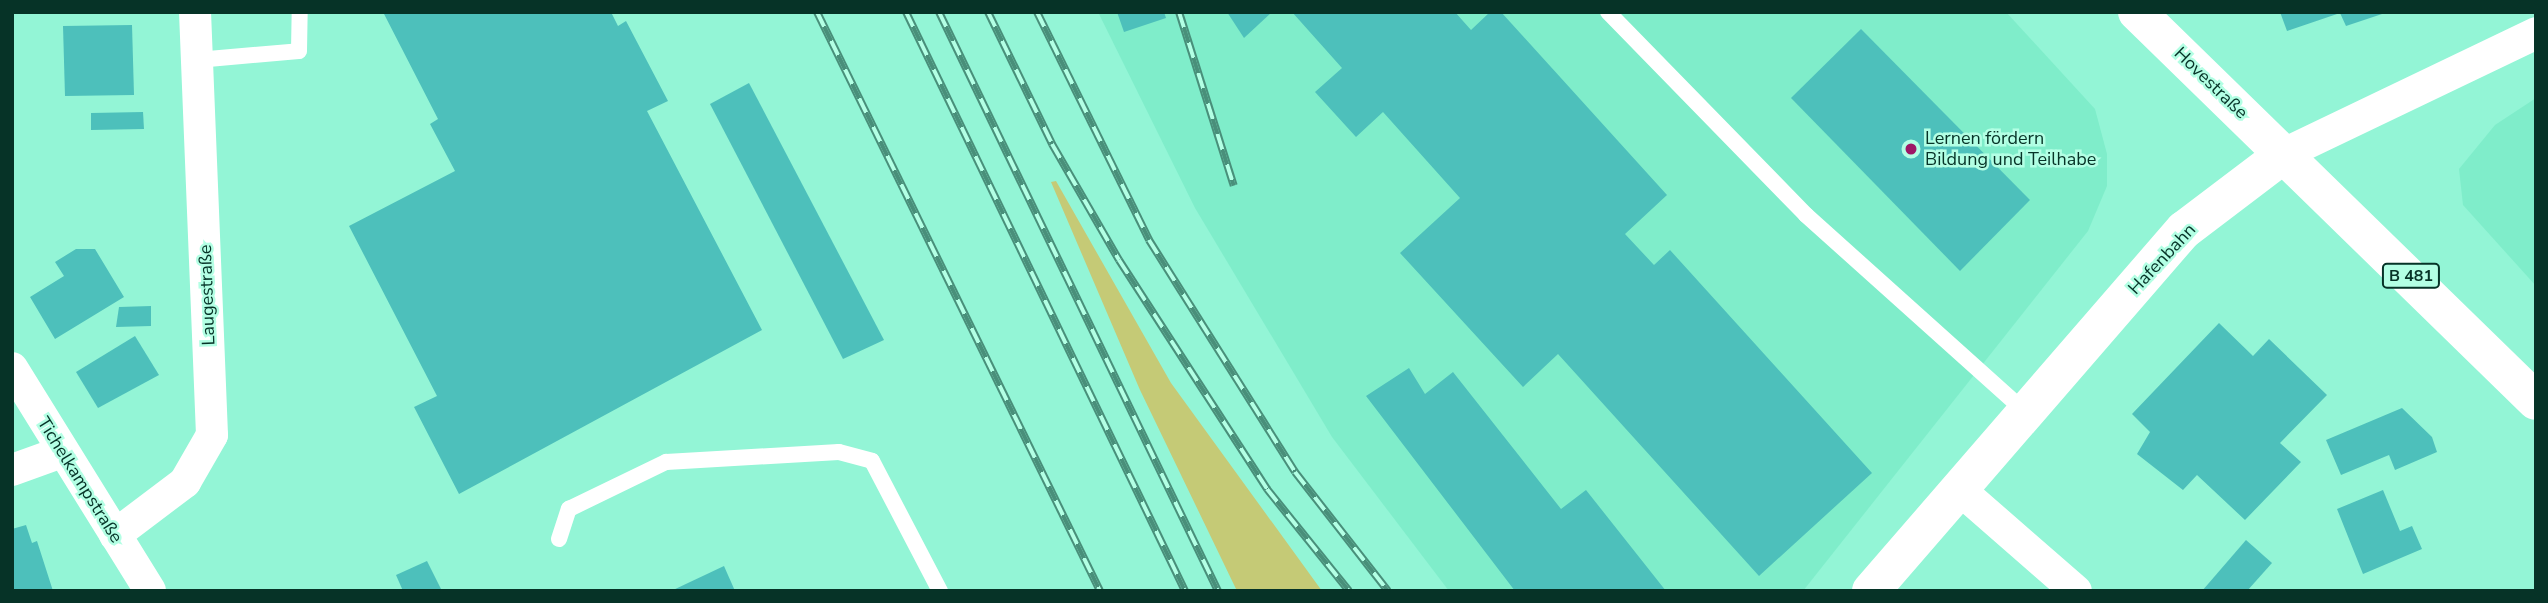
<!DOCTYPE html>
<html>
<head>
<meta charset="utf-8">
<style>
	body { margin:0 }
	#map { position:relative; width:2548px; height:603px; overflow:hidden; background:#93f5d6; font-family:"Nunito Sans",sans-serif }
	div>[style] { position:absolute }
	.built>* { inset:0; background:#7fedca }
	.green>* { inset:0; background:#c5ca76 }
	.building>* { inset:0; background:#4dc0bb }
	.lane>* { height:16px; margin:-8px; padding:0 8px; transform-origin:8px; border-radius:8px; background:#fff }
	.street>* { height:32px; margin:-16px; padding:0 16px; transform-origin:16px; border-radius:16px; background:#fff }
	.secondary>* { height:38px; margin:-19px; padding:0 19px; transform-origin:19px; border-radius:19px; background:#fff }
	.primary>* { height:38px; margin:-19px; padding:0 19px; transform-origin:19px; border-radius:19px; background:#fff }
	.rail>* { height:8px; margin-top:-4px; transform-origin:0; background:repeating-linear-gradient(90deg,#b3ffe4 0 16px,#498f7a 0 32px); box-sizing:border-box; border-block:2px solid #498f7a }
	.dots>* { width:19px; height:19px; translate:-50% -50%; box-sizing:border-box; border:4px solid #b3ffe4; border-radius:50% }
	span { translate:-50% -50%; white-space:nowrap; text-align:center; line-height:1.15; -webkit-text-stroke:5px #b3ffe4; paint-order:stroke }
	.shield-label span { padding:2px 5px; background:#b3ffe4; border:2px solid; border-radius:5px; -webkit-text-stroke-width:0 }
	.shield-label { font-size:16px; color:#063327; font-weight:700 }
	.street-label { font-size:18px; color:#063327 }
	.poi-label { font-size:18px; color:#063327 }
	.left { translate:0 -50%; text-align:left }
	.frame { position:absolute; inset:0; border:14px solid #063327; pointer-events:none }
</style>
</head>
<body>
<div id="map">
	<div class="built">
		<div style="clip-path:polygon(1098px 12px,2006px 12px,2095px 109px,2107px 154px,2107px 186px,2088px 231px,1803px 591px,1449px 591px,1332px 437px,1195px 208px)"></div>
		<div style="clip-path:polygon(2536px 98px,2536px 286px,2463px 205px,2459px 169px,2495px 125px)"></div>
	</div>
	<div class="green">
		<div style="clip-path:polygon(1056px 181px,1171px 383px,1322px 591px,1237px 591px,1140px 390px,1051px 182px)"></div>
	</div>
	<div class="building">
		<div style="clip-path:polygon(383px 12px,611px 12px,618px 26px,626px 21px,668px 101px,647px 111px,762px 330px,459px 494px,414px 407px,437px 396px,349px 226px,455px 171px,430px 124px,438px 119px)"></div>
		<div style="clip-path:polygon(1117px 12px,1164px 12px,1166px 18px,1124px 32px)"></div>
		<div style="clip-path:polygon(1227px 12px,1272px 12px,1244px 38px)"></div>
		<div style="clip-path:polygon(1292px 12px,1455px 12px,1471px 30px,1490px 12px,1501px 12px,1667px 195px,1625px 234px,1654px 265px,1670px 250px,1872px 473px,1759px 576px,1558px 354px,1523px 387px,1400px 253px,1460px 198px,1383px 112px,1356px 137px,1315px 92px,1342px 68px)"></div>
		<div style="clip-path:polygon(2280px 12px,2385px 12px,2385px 13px,2346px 26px,2340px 13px,2287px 31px)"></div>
		<div style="clip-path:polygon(132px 25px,134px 95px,65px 96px,63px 26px)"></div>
		<div style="clip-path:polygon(1861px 29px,2030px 200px,1960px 271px,1791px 98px)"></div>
		<div style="clip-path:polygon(749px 83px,884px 340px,843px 359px,710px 104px)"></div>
		<div style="clip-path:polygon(143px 112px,144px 129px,91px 130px,91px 113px)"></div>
		<div style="clip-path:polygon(76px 249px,95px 249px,124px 297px,55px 339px,30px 297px,64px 276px,55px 262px)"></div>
		<div style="clip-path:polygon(151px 306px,151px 326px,116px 327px,119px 307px)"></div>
		<div style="clip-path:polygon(2219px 323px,2253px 356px,2269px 339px,2327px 395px,2280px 443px,2301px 462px,2245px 520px,2197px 475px,2183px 490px,2137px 454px,2150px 432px,2132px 414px)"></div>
		<div style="clip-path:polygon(135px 336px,159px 375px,98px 408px,76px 372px)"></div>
		<div style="clip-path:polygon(1409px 368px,1425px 394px,1453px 372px,1561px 509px,1586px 490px,1666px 591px,1515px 591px,1366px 396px)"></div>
		<div style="clip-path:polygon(2402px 408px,2432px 437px,2437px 452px,2395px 470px,2389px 455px,2341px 475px,2326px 440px)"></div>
		<div style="clip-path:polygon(2383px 490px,2400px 531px,2412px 526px,2422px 549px,2363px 574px,2337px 509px)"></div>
		<div style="clip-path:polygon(26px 525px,32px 543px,37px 541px,53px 591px,12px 591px,12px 529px)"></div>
		<div style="clip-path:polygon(2246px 540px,2272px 563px,2247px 591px,2202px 591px)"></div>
		<div style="clip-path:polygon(427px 561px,442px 591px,403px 591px,396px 575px)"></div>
		<div style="clip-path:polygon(724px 566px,735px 591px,671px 591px)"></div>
	</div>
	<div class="lane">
		<div style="left:1608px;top:12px;width:284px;rotate:45.7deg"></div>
		<div style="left:1806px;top:215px;width:297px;rotate:41.9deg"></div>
		<div style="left:197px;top:60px;width:102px;rotate:-5deg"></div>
		<div style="left:299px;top:51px;width:39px;rotate:-89deg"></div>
		<div style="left:559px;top:539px;width:32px;rotate:-72deg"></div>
		<div style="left:569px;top:509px;width:108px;rotate:-25.9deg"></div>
		<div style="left:666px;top:462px;width:173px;rotate:-3.3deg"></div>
		<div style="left:839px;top:452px;width:34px;rotate:15deg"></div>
		<div style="left:872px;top:461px;width:147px;rotate:62.4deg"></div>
	</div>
	<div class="street">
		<div style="left:2284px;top:154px;width:280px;rotate:-25.6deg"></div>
		<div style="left:12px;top:368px;width:262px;rotate:58.2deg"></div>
		<div style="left:12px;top:470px;width:53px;rotate:-19.8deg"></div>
		<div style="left:1959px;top:489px;width:155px;rotate:41.1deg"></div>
		<div style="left:115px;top:535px;width:88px;rotate:-37.1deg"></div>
		<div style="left:185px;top:482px;width:54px;rotate:-60.1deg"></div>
		<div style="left:212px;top:435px;width:423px;rotate:-92.3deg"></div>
	</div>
	<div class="secondary">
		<div style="left:1871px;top:591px;width:478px;rotate:-49.1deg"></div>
		<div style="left:2184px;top:230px;width:126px;rotate:-37.2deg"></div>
	</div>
	<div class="primary">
		<div style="left:2137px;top:12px;width:557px;rotate:44.27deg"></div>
	</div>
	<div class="rail">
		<div style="left:817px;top:12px;width:644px;rotate:63.95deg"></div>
		<div style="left:906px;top:12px;width:643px;rotate:64.27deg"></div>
		<div style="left:939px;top:12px;width:643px;rotate:64.27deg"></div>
		<div style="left:988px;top:12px;width:147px;rotate:64.1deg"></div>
		<div style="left:1052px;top:144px;width:134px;rotate:60deg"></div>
		<div style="left:1119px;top:260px;width:273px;rotate:57.1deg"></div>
		<div style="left:1267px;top:489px;width:131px;rotate:51.2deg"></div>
		<div style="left:1037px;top:12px;width:254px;rotate:63.8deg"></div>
		<div style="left:1149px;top:240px;width:274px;rotate:57.8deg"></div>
		<div style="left:1295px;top:472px;width:151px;rotate:52deg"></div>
		<div style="left:1179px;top:12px;width:182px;rotate:72.5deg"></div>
	</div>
	<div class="dots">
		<div style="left:1911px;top:149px;background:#9e1867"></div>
	</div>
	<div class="shield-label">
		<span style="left:2411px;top:276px">B 481</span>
	</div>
	<div class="street-label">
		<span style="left:2211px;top:83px;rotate:44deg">Hovestraße</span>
		<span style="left:2162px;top:259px;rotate:-47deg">Hafenbahn</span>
		<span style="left:207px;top:295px;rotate:-92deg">Laugestraße</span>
		<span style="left:80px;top:480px;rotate:58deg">Tichelkampstraße</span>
	</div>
	<div class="poi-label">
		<span class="left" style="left:1925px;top:149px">Lernen fördern<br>Bildung und Teilhabe</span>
	</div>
	<div class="frame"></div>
</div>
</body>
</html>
